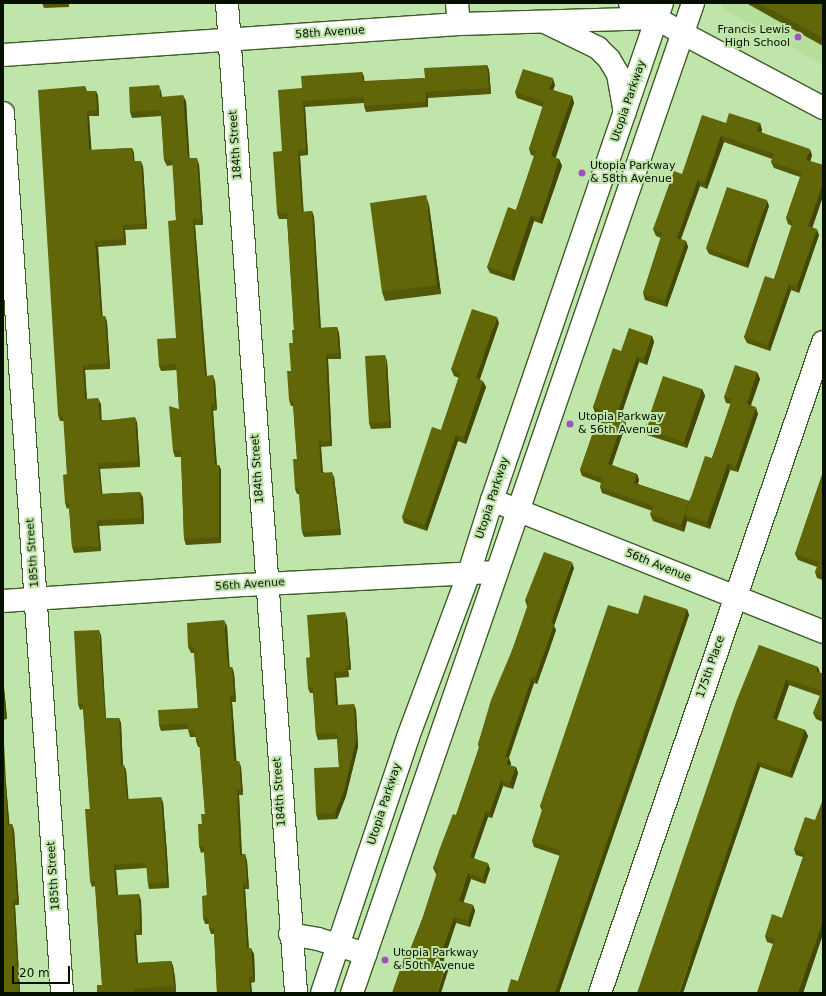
<!DOCTYPE html>
<html>
<head>
<meta charset="utf-8">
<style>
	body { margin:0 }
	#map { position:relative; width:826px; height:996px; overflow:hidden; background:#c0e5aa; font-family:"DejaVu Sans",sans-serif }
	div>[style] { position:absolute }
	.built>* { inset:0; background:#b6df9c }
	.roads { filter:drop-shadow(1px 0 #3d5c26) drop-shadow(-1px 0 #3d5c26) drop-shadow(0 1px #3d5c26) drop-shadow(0 -1px #3d5c26) }
	.street>* { height:22px; margin:-11px; padding:0 11px; transform-origin:11px; border-radius:11px; background:#fff }
	.secondary>* { height:22px; margin:-11px; padding:0 11px; transform-origin:11px; border-radius:11px; background:#fff }
	.wall>* { inset:0; background:#535908 }
	.shaded-wall>* { inset:0; background:#444806 }
	.building>* { inset:0; background:#616709 }
	.dots>* { width:11px; height:11px; translate:-50% -50%; box-sizing:border-box; border:2px solid #c0e5aa; border-radius:50% }
	span { translate:-50% -50%; white-space:nowrap; text-align:center; line-height:1.15; -webkit-text-stroke:4px #c0e5aa; paint-order:stroke }
	.poi-label { font-size:11px; color:#051000 }
	.right { translate:-100% -50%; text-align:right }
	.left { translate:0 -50%; text-align:left }
	.street-label { font-size:11px; color:#051000 }
	.frame { position:absolute; inset:0; border:4px solid #051000; pointer-events:none }
	.scale { position:absolute; left:12px; top:966px; width:58px; height:18px; box-sizing:border-box; border:2px solid #051000; border-top:0; padding-left:5px; font-size:12px; line-height:14px; white-space:nowrap; color:#051000; -webkit-text-stroke:3px #c0e5aa; paint-order:stroke }
</style>
</head>
<body>
<div id="map">
	<div class="built">
		<div style="clip-path:polygon(723px 3px,823px 3px,823px 65px,722px 8px)"></div>
	</div>
	<div class="roads">
		<div class="street">
			<div style="left:227px;top:3px;width:992px;rotate:86.01deg"></div>
			<div style="left:457px;top:3px;width:21px;rotate:85deg"></div>
			<div style="left:630px;top:3px;width:60px;rotate:30deg"></div>
			<div style="left:3px;top:55px;width:457px;rotate:-3.9deg"></div>
			<div style="left:459px;top:24px;width:198px;rotate:-1.7deg"></div>
			<div style="left:3px;top:113px;width:882px;rotate:86.16deg"></div>
			<div style="left:492px;top:500px;width:356px;rotate:21.7deg"></div>
			<div style="left:3px;top:601px;width:244px;rotate:-3.8deg"></div>
			<div style="left:246px;top:585px;width:251px;rotate:-3deg"></div>
			<div style="left:290px;top:934px;width:28px;rotate:10deg"></div>
			<div style="left:318px;top:939px;width:50px;rotate:17.4deg"></div>
			<div style="left:600px;top:993px;width:688px;rotate:-71.09deg"></div>
		</div>
		<div class="secondary">
			<div style="left:545px;top:22px;width:59px;rotate:26.1deg"></div>
			<div style="left:598px;top:48px;width:16px;rotate:45deg"></div>
			<div style="left:609px;top:59px;width:17px;rotate:59deg"></div>
			<div style="left:618px;top:74px;width:39px;rotate:80deg"></div>
			<div style="left:682px;top:33px;width:160px;rotate:28deg"></div>
			<div style="left:322px;top:993px;width:270px;rotate:-71.4deg"></div>
			<div style="left:408px;top:737px;width:175px;rotate:-69.6deg"></div>
			<div style="left:469px;top:573px;width:77px;rotate:-72.5deg"></div>
			<div style="left:492px;top:500px;width:525px;rotate:-71.12deg"></div>
			<div style="left:352px;top:993px;width:1047px;rotate:-70.99deg"></div>
		</div>
	</div>
	<div class="wall">
		<div style="clip-path:polygon(42px 3px,69px 3px,69px 7px,44px 8px)"></div>
		<div style="clip-path:polygon(746px 3px,823px 3px,823px 46px)"></div>
		<div style="clip-path:polygon(487px 65px,489px 70px,491px 94px,428px 98px,428px 107px,366px 112px,364px 106px,364px 103px,305px 107px,308px 155px,300px 156px,303px 212px,312px 211px,314px 217px,321px 328px,337px 327px,339px 333px,341px 359px,328px 359px,332px 446px,321px 447px,323px 472px,334px 477px,341px 535px,304px 537px,302px 532px,299px 494px,297px 494px,295px 489px,297px 459px,293px 406px,291px 406px,289px 400px,293px 343px,294px 330px,287px 219px,279px 219px,277px 213px,282px 151px,302px 88px,362px 72px,364px 77px,364px 81px,425px 78px)"></div>
		<div style="clip-path:polygon(555px 85px,553px 90px,572px 96px,574px 103px,555px 158px,559px 159px,562px 166px,542px 224px,534px 221px,514px 281px,490px 273px,487px 267px,516px 210px,534px 156px,531px 155px,529px 149px,543px 107px,517px 98px,515px 92px)"></div>
		<div style="clip-path:polygon(85px 86px,87px 91px,96px 91px,98px 96px,99px 116px,89px 116px,91px 150px,132px 148px,134px 153px,134px 161px,143px 166px,147px 229px,125px 230px,126px 245px,98px 247px,102px 316px,105px 316px,107px 322px,110px 369px,85px 370px,87px 399px,101px 404px,101px 420px,137px 422px,140px 467px,100px 469px,102px 494px,140px 492px,143px 498px,144px 524px,99px 526px,101px 551px,74px 553px,72px 547px,69px 508px,67px 509px,65px 503px,67px 474px,64px 421px,60px 421px,58px 415px)"></div>
		<div style="clip-path:polygon(161px 91px,162px 97px,186px 101px,189px 158px,199px 164px,203px 225px,195px 225px,207px 376px,215px 381px,217px 410px,213px 411px,217px 465px,219px 465px,221px 470px,221px 543px,186px 545px,184px 539px,181px 457px,175px 457px,173px 451px,179px 409px,177px 370px,161px 371px,159px 366px,176px 338px,176px 220px,173px 165px,167px 166px,164px 160px,161px 116px,132px 118px,130px 112px)"></div>
		<div style="clip-path:polygon(726px 123px,760px 123px,762px 130px,761px 132px,812px 155px,810px 161px,823px 165px,823px 196px,812px 227px,819px 235px,799px 293px,791px 290px,770px 351px,747px 343px,744px 337px,774px 279px,792px 226px,788px 224px,786px 218px,800px 177px,774px 168px,771px 162px,772px 159px,724px 142px,707px 189px,700px 186px,681px 239px,686px 241px,688px 247px,667px 307px,645px 300px,643px 293px,661px 238px,656px 236px,653px 229px)"></div>
		<div style="clip-path:polygon(429px 205px,441px 294px,385px 301px,382px 292px)"></div>
		<div style="clip-path:polygon(769px 206px,748px 268px,709px 254px,706px 248px)"></div>
		<div style="clip-path:polygon(499px 323px,480px 379px,486px 387px,466px 444px,458px 441px,427px 531px,404px 523px,402px 517px,441px 430px,459px 378px,454px 376px,451px 369px)"></div>
		<div style="clip-path:polygon(652px 336px,654px 342px,647px 365px,639px 362px,621px 416px,626px 424px,612px 465px,637px 474px,639px 480px,638px 484px,689px 501px,712px 458px,731px 404px,726px 403px,724px 397px,757px 372px,760px 379px,751px 405px,758px 414px,738px 472px,730px 470px,710px 529px,687px 521px,684px 532px,653px 521px,650px 514px,652px 511px,602px 493px,600px 487px,601px 483px,582px 476px,580px 470px,599px 415px,595px 413px,593px 407px,621px 351px)"></div>
		<div style="clip-path:polygon(387px 361px,391px 428px,371px 429px,369px 423px)"></div>
		<div style="clip-path:polygon(702px 389px,705px 396px,687px 448px,647px 435px,645px 429px)"></div>
		<div style="clip-path:polygon(823px 472px,823px 580px,817px 578px,815px 572px,817px 567px,798px 560px,795px 554px)"></div>
		<div style="clip-path:polygon(574px 568px,554px 626px,556px 630px,549px 651px,537px 684px,534px 683px,509px 758px,511px 764px,510px 766px,516px 767px,518px 773px,513px 789px,503px 786px,492px 818px,488px 817px,474px 858px,490px 869px,485px 884px,471px 879px,463px 902px,473px 905px,475px 911px,470px 927px,456px 923px,443px 961px,447px 962px,449px 968px,410px 950px,423px 917px,437px 874px,436px 874px,433px 868px,456px 815px,479px 748px,478px 744px,513px 648px,528px 606px,527px 606px,525px 600px)"></div>
		<div style="clip-path:polygon(687px 609px,689px 615px,559px 993px,507px 993px,518px 981px,560px 856px,534px 847px,532px 841px,542px 811px,540px 806px,638px 614px)"></div>
		<div style="clip-path:polygon(347px 618px,351px 670px,348px 670px,349px 677px,336px 678px,338px 705px,356px 710px,358px 747px,346px 796px,337px 819px,318px 820px,316px 814px,339px 767px,337px 739px,318px 740px,316px 734px,313px 693px,310px 693px,308px 688px,310px 657px)"></div>
		<div style="clip-path:polygon(227px 626px,229px 667px,232px 667px,234px 673px,236px 702px,232px 702px,236px 761px,241px 767px,243px 795px,239px 795px,242px 854px,245px 854px,247px 861px,249px 889px,245px 889px,249px 948px,254px 954px,255px 982px,251px 983px,252px 993px,217px 993px,214px 934px,211px 934px,209px 928px,209px 924px,205px 924px,203px 918px,207px 895px,204px 852px,201px 853px,199px 846px,202px 824px,205px 814px,200px 747px,198px 747px,196px 741px,196px 737px,190px 737px,188px 729px,161px 731px,159px 725px,198px 708px,194px 653px,191px 653px,188px 647px)"></div>
		<div style="clip-path:polygon(101px 635px,106px 718px,119px 718px,121px 723px,123px 765px,126px 770px,128px 799px,163px 802px,167px 854px,169px 888px,149px 889px,148px 884px,147px 868px,116px 870px,118px 895px,141px 900px,142px 935px,136px 935px,138px 963px,171px 961px,173px 966px,175px 978px,176px 992px,156px 993px,97px 993px,102px 985px,95px 886px,92px 887px,90px 881px,90px 809px,83px 709px,80px 710px,78px 704px)"></div>
		<div style="clip-path:polygon(759px 645px,818px 667px,820px 673px,823px 674px,823px 722px,816px 719px,813px 713px,820px 696px,789px 685px,777px 720px,805px 730px,808px 736px,792px 778px,760px 767px,683px 993px)"></div>
		<div style="clip-path:polygon(3px 677px,7px 719px,3px 720px)"></div>
		<div style="clip-path:polygon(6px 784px,9px 824px,12px 824px,14px 830px,19px 905px,15px 905px,20px 993px,3px 993px)"></div>
		<div style="clip-path:polygon(815px 820px,823px 934px,803px 993px,757px 993px,773px 944px,767px 942px,765px 936px,782px 918px,803px 857px,796px 855px,794px 849px)"></div>
	</div>
	<div class="shaded-wall">
		<div style="clip-path:polygon(487px 65px,489px 70px,491px 94px,489px 88px)"></div>
		<div style="clip-path:polygon(362px 72px,364px 77px,365px 87px,363px 82px)"></div>
		<div style="clip-path:polygon(553px 78px,555px 85px,551px 95px,549px 89px)"></div>
		<div style="clip-path:polygon(159px 85px,161px 91px,162px 103px,160px 97px)"></div>
		<div style="clip-path:polygon(96px 91px,98px 96px,99px 116px,97px 110px)"></div>
		<div style="clip-path:polygon(426px 92px,428px 98px,428px 107px,426px 102px)"></div>
		<div style="clip-path:polygon(183px 95px,186px 101px,190px 164px,188px 158px)"></div>
		<div style="clip-path:polygon(572px 96px,574px 103px,554px 163px,551px 156px)"></div>
		<div style="clip-path:polygon(303px 101px,305px 107px,308px 155px,306px 150px)"></div>
		<div style="clip-path:polygon(87px 110px,89px 116px,92px 156px,89px 150px)"></div>
		<div style="clip-path:polygon(760px 123px,762px 130px,759px 137px,757px 131px)"></div>
		<div style="clip-path:polygon(721px 135px,724px 142px,707px 189px,705px 182px)"></div>
		<div style="clip-path:polygon(132px 148px,134px 153px,135px 167px,133px 161px)"></div>
		<div style="clip-path:polygon(810px 149px,812px 155px,809px 166px,806px 160px)"></div>
		<div style="clip-path:polygon(298px 150px,300px 156px,304px 217px,302px 212px)"></div>
		<div style="clip-path:polygon(197px 158px,199px 164px,203px 225px,201px 219px)"></div>
		<div style="clip-path:polygon(559px 159px,562px 166px,542px 224px,540px 218px)"></div>
		<div style="clip-path:polygon(141px 161px,143px 166px,147px 229px,145px 224px)"></div>
		<div style="clip-path:polygon(698px 179px,700px 186px,679px 244px,677px 238px)"></div>
		<div style="clip-path:polygon(823px 183px,823px 196px,811px 232px,808px 226px)"></div>
		<div style="clip-path:polygon(426px 195px,429px 205px,441px 294px,437px 285px)"></div>
		<div style="clip-path:polygon(767px 200px,769px 206px,748px 268px,746px 262px)"></div>
		<div style="clip-path:polygon(312px 211px,314px 217px,321px 334px,319px 328px)"></div>
		<div style="clip-path:polygon(531px 215px,534px 221px,514px 281px,511px 275px)"></div>
		<div style="clip-path:polygon(193px 219px,195px 225px,207px 382px,205px 376px)"></div>
		<div style="clip-path:polygon(123px 225px,125px 230px,126px 245px,124px 239px)"></div>
		<div style="clip-path:polygon(817px 229px,819px 235px,799px 293px,797px 286px)"></div>
		<div style="clip-path:polygon(95px 241px,98px 247px,103px 322px,101px 316px)"></div>
		<div style="clip-path:polygon(686px 241px,688px 247px,667px 307px,665px 301px)"></div>
		<div style="clip-path:polygon(789px 284px,791px 290px,770px 351px,768px 345px)"></div>
		<div style="clip-path:polygon(105px 316px,107px 322px,110px 369px,108px 363px)"></div>
		<div style="clip-path:polygon(497px 317px,499px 323px,478px 384px,476px 378px)"></div>
		<div style="clip-path:polygon(337px 327px,339px 333px,341px 359px,339px 353px)"></div>
		<div style="clip-path:polygon(652px 336px,654px 342px,647px 365px,644px 359px)"></div>
		<div style="clip-path:polygon(326px 354px,328px 359px,332px 446px,330px 441px)"></div>
		<div style="clip-path:polygon(385px 355px,387px 361px,391px 428px,389px 422px)"></div>
		<div style="clip-path:polygon(637px 356px,639px 362px,619px 421px,617px 415px)"></div>
		<div style="clip-path:polygon(83px 365px,85px 370px,87px 405px,85px 399px)"></div>
		<div style="clip-path:polygon(757px 372px,760px 379px,749px 410px,747px 404px)"></div>
		<div style="clip-path:polygon(213px 375px,215px 381px,217px 410px,215px 404px)"></div>
		<div style="clip-path:polygon(483px 381px,486px 387px,466px 444px,464px 437px)"></div>
		<div style="clip-path:polygon(702px 389px,705px 396px,687px 448px,684px 442px)"></div>
		<div style="clip-path:polygon(98px 398px,101px 404px,102px 426px,100px 421px)"></div>
		<div style="clip-path:polygon(211px 405px,213px 411px,217px 471px,215px 465px)"></div>
		<div style="clip-path:polygon(756px 407px,758px 414px,738px 472px,736px 466px)"></div>
		<div style="clip-path:polygon(135px 417px,137px 422px,140px 467px,138px 461px)"></div>
		<div style="clip-path:polygon(624px 417px,626px 424px,610px 470px,608px 464px)"></div>
		<div style="clip-path:polygon(456px 435px,458px 441px,427px 531px,425px 525px)"></div>
		<div style="clip-path:polygon(319px 441px,321px 447px,323px 478px,321px 473px)"></div>
		<div style="clip-path:polygon(98px 463px,100px 469px,103px 500px,101px 494px)"></div>
		<div style="clip-path:polygon(728px 463px,730px 470px,710px 529px,707px 522px)"></div>
		<div style="clip-path:polygon(219px 465px,221px 470px,221px 543px,219px 537px)"></div>
		<div style="clip-path:polygon(332px 472px,334px 477px,341px 535px,339px 529px)"></div>
		<div style="clip-path:polygon(637px 474px,639px 480px,636px 489px,634px 483px)"></div>
		<div style="clip-path:polygon(140px 492px,143px 498px,144px 524px,142px 518px)"></div>
		<div style="clip-path:polygon(685px 515px,687px 521px,684px 532px,681px 525px)"></div>
		<div style="clip-path:polygon(97px 520px,99px 526px,101px 551px,99px 546px)"></div>
		<div style="clip-path:polygon(572px 562px,574px 568px,554px 626px,556px 630px,537px 684px,535px 678px,551px 623px)"></div>
		<div style="clip-path:polygon(687px 609px,689px 615px,559px 993px,555px 993px)"></div>
		<div style="clip-path:polygon(345px 612px,347px 618px,351px 670px,349px 665px)"></div>
		<div style="clip-path:polygon(224px 620px,227px 626px,230px 673px,228px 667px)"></div>
		<div style="clip-path:polygon(99px 630px,101px 635px,106px 724px,105px 718px)"></div>
		<div style="clip-path:polygon(346px 665px,348px 670px,349px 677px,347px 671px)"></div>
		<div style="clip-path:polygon(232px 667px,234px 673px,236px 702px,234px 695px)"></div>
		<div style="clip-path:polygon(818px 667px,820px 673px,816px 671px)"></div>
		<div style="clip-path:polygon(334px 672px,336px 678px,338px 711px,336px 705px)"></div>
		<div style="clip-path:polygon(3px 677px,7px 719px,5px 714px,3px 695px)"></div>
		<div style="clip-path:polygon(532px 677px,534px 683px,507px 762px,509px 758px,511px 764px,509px 770px,505px 757px)"></div>
		<div style="clip-path:polygon(786px 679px,789px 685px,775px 724px,773px 718px)"></div>
		<div style="clip-path:polygon(230px 696px,232px 702px,237px 767px,234px 761px)"></div>
		<div style="clip-path:polygon(354px 704px,356px 710px,358px 747px,346px 796px,337px 819px,335px 813px)"></div>
		<div style="clip-path:polygon(119px 718px,121px 723px,123px 770px,121px 765px)"></div>
		<div style="clip-path:polygon(3px 722px,6px 784px,10px 830px,8px 825px,4px 779px,3px 754px)"></div>
		<div style="clip-path:polygon(805px 730px,808px 736px,792px 778px,790px 772px)"></div>
		<div style="clip-path:polygon(239px 761px,241px 767px,243px 795px,241px 789px)"></div>
		<div style="clip-path:polygon(758px 761px,760px 767px,683px 993px,679px 993px)"></div>
		<div style="clip-path:polygon(124px 765px,126px 770px,129px 804px,127px 799px)"></div>
		<div style="clip-path:polygon(516px 767px,518px 773px,513px 789px,510px 783px)"></div>
		<div style="clip-path:polygon(501px 780px,503px 786px,492px 818px,490px 812px)"></div>
		<div style="clip-path:polygon(237px 789px,239px 795px,242px 861px,240px 855px)"></div>
		<div style="clip-path:polygon(161px 797px,163px 802px,167px 854px,169px 888px,167px 882px)"></div>
		<div style="clip-path:polygon(486px 811px,488px 817px,472px 863px,470px 857px)"></div>
		<div style="clip-path:polygon(12px 824px,14px 830px,19px 905px,17px 899px)"></div>
		<div style="clip-path:polygon(245px 854px,247px 861px,249px 889px,247px 883px)"></div>
		<div style="clip-path:polygon(488px 863px,490px 869px,485px 884px,483px 878px)"></div>
		<div style="clip-path:polygon(114px 864px,116px 870px,118px 901px,116px 895px)"></div>
		<div style="clip-path:polygon(468px 873px,471px 879px,462px 907px,459px 901px)"></div>
		<div style="clip-path:polygon(243px 883px,245px 889px,249px 955px,247px 948px)"></div>
		<div style="clip-path:polygon(139px 894px,141px 900px,142px 935px,140px 929px)"></div>
		<div style="clip-path:polygon(13px 900px,15px 905px,20px 993px,19px 993px)"></div>
		<div style="clip-path:polygon(473px 905px,475px 911px,470px 927px,468px 921px)"></div>
		<div style="clip-path:polygon(454px 917px,456px 923px,442px 966px,439px 960px)"></div>
		<div style="clip-path:polygon(823px 921px,823px 934px,803px 993px,798px 993px)"></div>
		<div style="clip-path:polygon(134px 930px,136px 935px,138px 968px,136px 963px)"></div>
		<div style="clip-path:polygon(251px 948px,254px 954px,255px 982px,253px 976px)"></div>
		<div style="clip-path:polygon(171px 961px,173px 966px,175px 978px,176px 992px,174px 986px)"></div>
		<div style="clip-path:polygon(447px 962px,449px 968px,441px 993px,437px 993px)"></div>
		<div style="clip-path:polygon(249px 976px,251px 983px,252px 993px,250px 993px)"></div>
	</div>
	<div class="building">
		<div style="clip-path:polygon(759px 3px,823px 3px,823px 38px)"></div>
		<div style="clip-path:polygon(487px 65px,489px 88px,426px 92px,426px 102px,364px 106px,364px 97px,303px 101px,306px 150px,298px 150px,302px 212px,312px 211px,319px 328px,337px 327px,339px 353px,326px 354px,330px 441px,319px 441px,321px 473px,332px 472px,339px 529px,302px 532px,299px 488px,295px 489px,293px 459px,297px 459px,293px 400px,289px 400px,287px 371px,291px 371px,289px 343px,293px 343px,292px 330px,294px 330px,287px 213px,277px 213px,273px 152px,282px 151px,278px 90px,302px 88px,301px 76px,362px 72px,363px 82px,425px 78px,424px 68px)"></div>
		<div style="clip-path:polygon(523px 69px,553px 78px,549px 89px,572px 96px,551px 156px,559px 159px,550px 188px,540px 218px,531px 215px,511px 275px,487px 267px,508px 207px,516px 210px,536px 151px,529px 149px,544px 102px,515px 92px)"></div>
		<div style="clip-path:polygon(159px 85px,160px 97px,183px 95px,188px 158px,197px 158px,201px 219px,193px 219px,205px 376px,213px 375px,215px 404px,211px 405px,215px 465px,219px 465px,219px 537px,184px 539px,181px 451px,173px 451px,169px 406px,179px 409px,176px 364px,159px 366px,157px 339px,176px 338px,168px 221px,176px 220px,172px 159px,164px 160px,161px 110px,130px 112px,129px 87px)"></div>
		<div style="clip-path:polygon(85px 86px,86px 91px,96px 91px,97px 110px,87px 110px,89px 150px,132px 148px,133px 161px,141px 161px,145px 224px,123px 225px,124px 239px,95px 241px,101px 316px,105px 316px,108px 363px,83px 365px,85px 399px,98px 398px,100px 421px,135px 417px,138px 461px,98px 463px,101px 494px,140px 492px,142px 518px,97px 520px,99px 546px,72px 547px,69px 503px,65px 503px,63px 475px,67px 474px,63px 415px,58px 415px,38px 90px)"></div>
		<div style="clip-path:polygon(729px 113px,760px 123px,757px 131px,810px 149px,806px 160px,823px 165px,823px 183px,808px 226px,817px 229px,797px 286px,789px 284px,768px 345px,744px 337px,765px 276px,774px 279px,793px 221px,786px 218px,802px 172px,771px 162px,774px 154px,721px 135px,705px 182px,698px 179px,677px 238px,686px 241px,665px 301px,643px 293px,662px 233px,653px 229px,674px 171px,682px 174px,702px 115px,726px 123px)"></div>
		<div style="clip-path:polygon(727px 187px,767px 200px,746px 262px,706px 248px)"></div>
		<div style="clip-path:polygon(426px 195px,437px 285px,382px 292px,370px 203px)"></div>
		<div style="clip-path:polygon(472px 309px,497px 317px,476px 378px,483px 381px,464px 437px,456px 435px,425px 525px,402px 517px,432px 427px,441px 430px,460px 373px,451px 369px)"></div>
		<div style="clip-path:polygon(629px 328px,652px 336px,644px 359px,637px 356px,617px 415px,624px 417px,608px 464px,637px 474px,634px 483px,689px 501px,681px 525px,650px 514px,654px 506px,600px 487px,603px 478px,580px 470px,601px 410px,593px 407px,603px 377px,613px 348px,621px 351px)"></div>
		<div style="clip-path:polygon(385px 355px,389px 422px,369px 423px,365px 356px)"></div>
		<div style="clip-path:polygon(735px 365px,757px 372px,747px 404px,756px 407px,736px 466px,728px 463px,707px 522px,685px 515px,705px 456px,712px 458px,732px 399px,724px 397px)"></div>
		<div style="clip-path:polygon(663px 376px,702px 389px,684px 442px,645px 429px)"></div>
		<div style="clip-path:polygon(823px 472px,823px 575px,815px 572px,819px 562px,795px 554px)"></div>
		<div style="clip-path:polygon(544px 552px,572px 562px,551px 623px,554px 624px,547px 645px,535px 678px,532px 677px,505px 757px,509px 758px,506px 764px,516px 767px,510px 783px,501px 780px,490px 812px,486px 811px,470px 857px,488px 863px,483px 878px,468px 873px,459px 901px,473px 905px,468px 921px,454px 917px,439px 960px,447px 962px,437px 993px,392px 993px,407px 949px,410px 950px,423px 917px,438px 869px,433px 868px,440px 848px,453px 814px,456px 815px,480px 744px,478px 744px,491px 700px,513px 648px,529px 601px,525px 600px)"></div>
		<div style="clip-path:polygon(644px 595px,687px 609px,555px 993px,507px 993px,511px 979px,518px 981px,561px 851px,532px 841px,543px 807px,540px 806px,608px 605px,638px 614px)"></div>
		<div style="clip-path:polygon(345px 612px,349px 665px,346px 665px,347px 671px,334px 672px,336px 705px,354px 704px,356px 741px,344px 791px,335px 813px,316px 814px,314px 768px,339px 767px,337px 733px,316px 734px,313px 687px,308px 688px,306px 658px,310px 657px,307px 615px)"></div>
		<div style="clip-path:polygon(224px 620px,228px 667px,232px 667px,234px 695px,230px 696px,234px 761px,239px 761px,241px 789px,237px 789px,238px 822px,240px 855px,245px 854px,247px 883px,243px 883px,247px 948px,251px 948px,253px 976px,249px 976px,250px 993px,217px 993px,214px 928px,209px 928px,208px 918px,203px 918px,202px 896px,207px 895px,204px 846px,199px 846px,198px 824px,202px 824px,201px 814px,205px 814px,199px 740px,196px 741px,195px 731px,188px 731px,188px 723px,159px 725px,158px 710px,198px 708px,194px 647px,188px 647px,187px 623px)"></div>
		<div style="clip-path:polygon(99px 630px,105px 718px,119px 718px,121px 765px,124px 765px,127px 799px,161px 797px,165px 848px,167px 882px,148px 884px,146px 863px,114px 864px,116px 895px,139px 894px,140px 929px,134px 930px,136px 963px,171px 961px,173px 972px,174px 986px,134px 989px,134px 993px,97px 993px,97px 985px,102px 985px,95px 881px,90px 881px,85px 809px,90px 809px,83px 704px,78px 704px,74px 631px)"></div>
		<div style="clip-path:polygon(759px 645px,818px 667px,816px 671px,823px 674px,823px 716px,813px 713px,822px 691px,786px 679px,773px 718px,805px 730px,790px 772px,758px 761px,679px 993px,637px 993px,736px 702px)"></div>
		<div style="clip-path:polygon(3px 695px,5px 714px,3px 714px)"></div>
		<div style="clip-path:polygon(3px 754px,8px 825px,12px 824px,17px 899px,13px 900px,19px 993px,3px 993px)"></div>
		<div style="clip-path:polygon(823px 799px,823px 921px,798px 993px,757px 993px,775px 939px,765px 936px,772px 914px,782px 918px,805px 852px,794px 849px,805px 817px,815px 820px)"></div>
	</div>
	<div class="dots">
		<div style="left:798px;top:37px;background:#a052c4"></div>
		<div style="left:582px;top:173px;background:#a052c4"></div>
		<div style="left:570px;top:424px;background:#a052c4"></div>
		<div style="left:385px;top:960px;background:#a052c4"></div>
	</div>
	<div class="poi-label">
		<span class="right" style="left:790px;top:37px">Francis Lewis<br>High School</span>
		<span class="left" style="left:590px;top:173px">Utopia Parkway<br>&amp; 58th Avenue</span>
		<span class="left" style="left:578px;top:424px">Utopia Parkway<br>&amp; 56th Avenue</span>
		<span class="left" style="left:393px;top:960px">Utopia Parkway<br>&amp; 50th Avenue</span>
	</div>
	<div class="street-label">
		<span style="left:330px;top:33px;rotate:-4deg">58th Avenue</span>
		<span style="left:629px;top:101px;rotate:-71deg">Utopia Parkway</span>
		<span style="left:236px;top:145px;rotate:-94deg">184th Street</span>
		<span style="left:258px;top:469px;rotate:-94deg">184th Street</span>
		<span style="left:493px;top:498px;rotate:-72deg">Utopia Parkway</span>
		<span style="left:33px;top:553px;rotate:-94deg">185th Street</span>
		<span style="left:658px;top:566px;rotate:22deg">56th Avenue</span>
		<span style="left:250px;top:585px;rotate:-4deg">56th Avenue</span>
		<span style="left:711px;top:667px;rotate:-71deg">175th Place</span>
		<span style="left:280px;top:792px;rotate:-94deg">184th Street</span>
		<span style="left:385px;top:804px;rotate:-72deg">Utopia Parkway</span>
		<span style="left:54px;top:876px;rotate:-94deg">185th Street</span>
	</div>
	<div class="frame"></div>
	<div class="scale">20 m</div>
</div>
</body>
</html>
